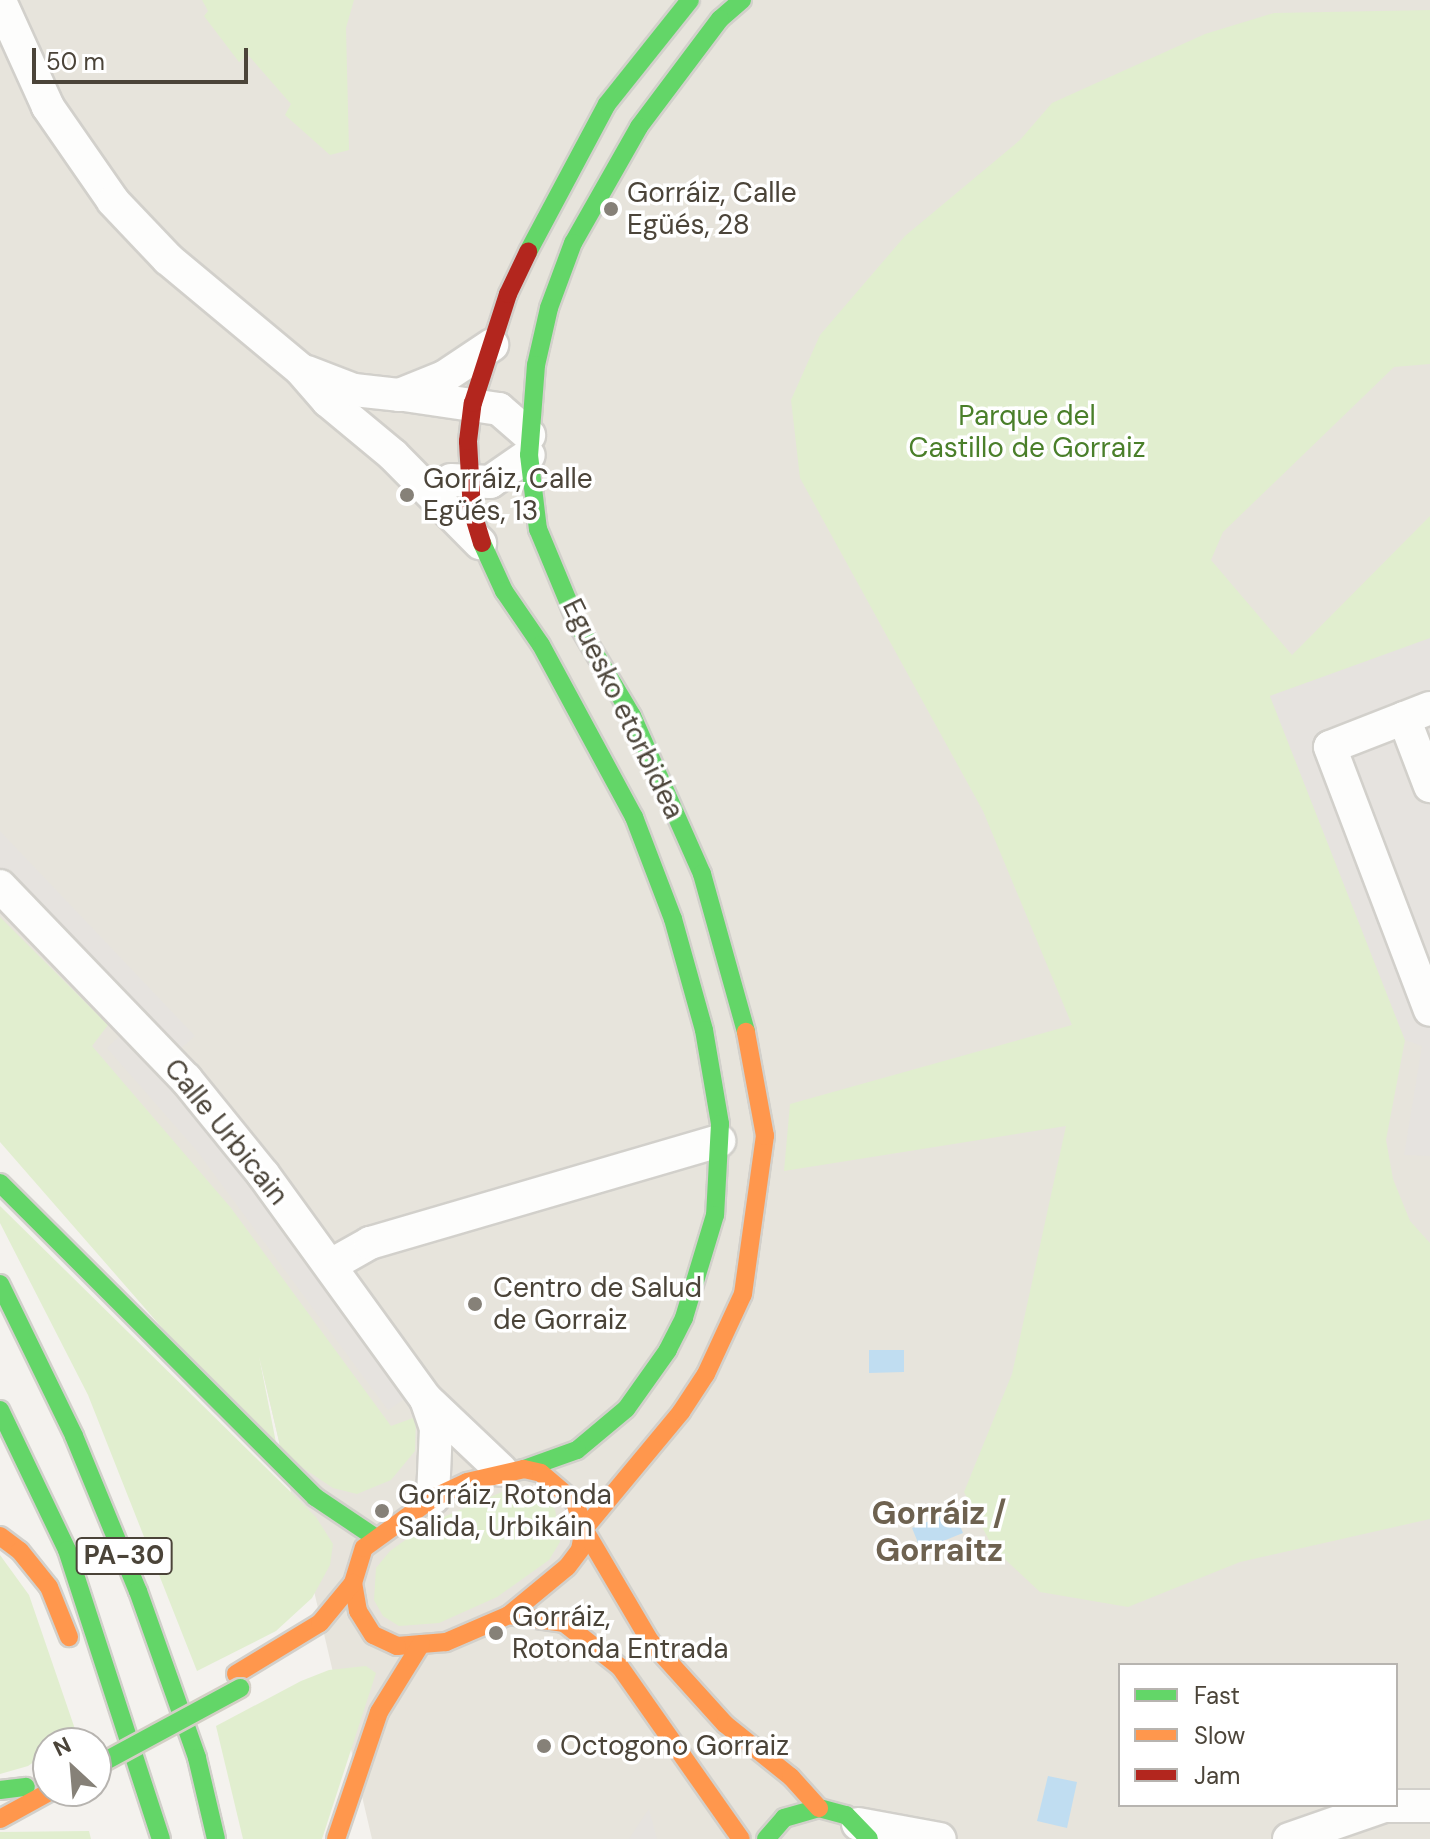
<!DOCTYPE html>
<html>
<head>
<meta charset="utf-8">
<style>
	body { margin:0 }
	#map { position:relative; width:1430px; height:1839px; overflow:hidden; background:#f4f2ee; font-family:"DM Sans",sans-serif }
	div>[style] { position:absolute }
	.residential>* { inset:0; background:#e7e4dc }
	.green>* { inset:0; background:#e1eecf }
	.parking>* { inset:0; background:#e6e3df }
	.water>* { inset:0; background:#c0ddf1 }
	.roads { filter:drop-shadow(2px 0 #d2d0cb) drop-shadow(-2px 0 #d2d0cb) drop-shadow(0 2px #d2d0cb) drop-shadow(0 -2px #d2d0cb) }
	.street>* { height:32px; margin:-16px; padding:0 16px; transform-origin:16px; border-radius:16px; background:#fdfdfc }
	.fast>* { height:18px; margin:-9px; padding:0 9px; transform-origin:9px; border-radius:9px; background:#63d668 }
	.slow>* { height:18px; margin:-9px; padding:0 9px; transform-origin:9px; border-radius:9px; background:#ff974d }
	.jam>* { height:18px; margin:-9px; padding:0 9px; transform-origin:9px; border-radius:9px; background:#b3261e }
	.bridges { filter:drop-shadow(2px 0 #d3cfc5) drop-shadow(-2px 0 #d3cfc5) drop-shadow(0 2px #d3cfc5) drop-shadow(0 -2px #d3cfc5) }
	.fast-bridge>* { height:18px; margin:-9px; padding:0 9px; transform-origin:9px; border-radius:9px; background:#63d668 }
	.dots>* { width:22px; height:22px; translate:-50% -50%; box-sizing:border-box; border:4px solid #fff; border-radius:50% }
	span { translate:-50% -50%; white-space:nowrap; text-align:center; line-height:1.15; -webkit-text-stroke:7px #fff; paint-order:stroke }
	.shield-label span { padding:2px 6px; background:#fff; border:2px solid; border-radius:6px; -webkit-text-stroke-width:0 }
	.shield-label { font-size:26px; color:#4b4439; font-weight:700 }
	.poi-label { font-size:28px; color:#4b4439 }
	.left { translate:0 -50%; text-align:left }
	.park-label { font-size:28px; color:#4a7f2a }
	.street-label { font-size:28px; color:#4b4439 }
	.quarter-label { font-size:32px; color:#6e6250; font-weight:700 }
	.legend { position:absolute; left:1118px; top:1663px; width:280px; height:144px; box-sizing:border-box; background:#fff; border:2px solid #b7b4b0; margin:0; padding:10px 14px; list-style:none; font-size:24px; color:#4b4439 }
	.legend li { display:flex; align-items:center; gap:16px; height:40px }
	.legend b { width:40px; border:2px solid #b7b4b0 }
	.north { position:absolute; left:32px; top:1727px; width:80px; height:80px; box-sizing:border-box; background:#fff; border:2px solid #b7b4b0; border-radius:50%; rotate:334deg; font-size:22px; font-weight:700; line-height:32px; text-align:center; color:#4b4439 }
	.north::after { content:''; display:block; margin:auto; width:28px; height:36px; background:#868178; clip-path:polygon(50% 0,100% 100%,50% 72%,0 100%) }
	.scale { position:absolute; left:32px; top:48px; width:216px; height:36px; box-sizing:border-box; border:4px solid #4b4439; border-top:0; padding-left:10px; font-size:24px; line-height:28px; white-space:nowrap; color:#4b4439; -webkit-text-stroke:6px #fff; paint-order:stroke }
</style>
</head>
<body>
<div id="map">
	<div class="residential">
		<div style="clip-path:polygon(evenodd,0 0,1430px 0,1430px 1839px,372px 1839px,248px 1309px,0 976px,0 0,1120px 1665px,1396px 1665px,1396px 1805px,1120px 1805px,1120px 1665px)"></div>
	</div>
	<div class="green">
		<div style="clip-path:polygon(202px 0,354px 0,346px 28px,349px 150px,330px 155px,285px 115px,291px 104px,248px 55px,239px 62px,204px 16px,208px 11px)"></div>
		<div style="clip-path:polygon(1430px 10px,1430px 364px,1394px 367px,1223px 532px,1211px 560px,1292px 655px,1430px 516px,1430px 639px,1270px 696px,1405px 1040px,1386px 1140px,1393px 1179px,1410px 1221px,1430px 1243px,1430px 1519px,1240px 1562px,1128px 1607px,1040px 1592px,993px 1548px,964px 1492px,1012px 1374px,1066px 1126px,784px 1171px,790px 1104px,1072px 1025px,983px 811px,800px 478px,791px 400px,820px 335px,905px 236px,1020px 140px,1052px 103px,1205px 34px,1274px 13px)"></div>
		<div style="clip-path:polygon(0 917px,108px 1025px,92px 1046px,231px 1208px,391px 1426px,416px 1417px,415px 1451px,391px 1480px,357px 1494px,333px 1488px,282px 1454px,259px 1356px,280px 1463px,0 1142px)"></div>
		<div style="clip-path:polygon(0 1206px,316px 1517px,333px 1544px,330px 1565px,312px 1598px,276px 1631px,197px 1671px,88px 1395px,0 1223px)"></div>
		<div style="clip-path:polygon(509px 1489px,545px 1498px,555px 1509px,560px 1542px,549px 1560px,497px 1597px,439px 1623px,399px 1626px,383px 1616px,374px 1600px,376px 1568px,390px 1551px,429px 1523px)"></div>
		<div style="clip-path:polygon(0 1555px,29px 1595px,76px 1732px,60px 1743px,48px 1743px,48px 1752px,28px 1766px,0 1774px)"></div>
		<div style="clip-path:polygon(366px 1666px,376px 1673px,322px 1839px,243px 1839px,216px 1726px,301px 1681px,329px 1670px)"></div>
		<div style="clip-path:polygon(89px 1831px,91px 1839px,0 1839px,0 1832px)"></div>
	</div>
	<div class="parking">
		<div style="clip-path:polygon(1430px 638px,1430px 1156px,1404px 1155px,1422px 1046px,1405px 1040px,1270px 696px)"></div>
		<div style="clip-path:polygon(0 831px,195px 1036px,168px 1060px,419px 1390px,388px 1410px,197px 1151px,107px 1048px,133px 1023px,0 886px)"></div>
		<div style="clip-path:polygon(649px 1809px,657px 1839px,629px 1839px)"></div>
	</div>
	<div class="water">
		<div style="clip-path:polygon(869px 1350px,904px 1350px,904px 1372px,869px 1373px)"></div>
		<div style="clip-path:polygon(954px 1511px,963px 1533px,921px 1550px,912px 1528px)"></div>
		<div style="clip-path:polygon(1048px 1776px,1077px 1782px,1067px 1828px,1037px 1821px)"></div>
	</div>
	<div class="roads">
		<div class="street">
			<div style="left:0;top:1px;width:116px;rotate:65.6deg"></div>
			<div style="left:48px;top:107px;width:114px;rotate:55.3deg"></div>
			<div style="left:113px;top:201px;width:80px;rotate:46.5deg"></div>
			<div style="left:168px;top:259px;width:173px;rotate:39.8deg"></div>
			<div style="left:301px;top:370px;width:41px;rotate:48.9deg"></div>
			<div style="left:328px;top:401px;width:85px;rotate:39.7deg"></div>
			<div style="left:393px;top:455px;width:124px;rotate:45.3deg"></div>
			<div style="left:307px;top:372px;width:50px;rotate:21deg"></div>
			<div style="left:354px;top:390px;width:45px;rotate:6.3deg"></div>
			<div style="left:399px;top:395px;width:48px;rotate:-21.8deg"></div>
			<div style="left:444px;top:377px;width:58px;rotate:-33.7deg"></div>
			<div style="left:404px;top:395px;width:96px;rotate:8.4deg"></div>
			<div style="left:499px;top:409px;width:40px;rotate:41deg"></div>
			<div style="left:451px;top:480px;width:39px;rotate:3deg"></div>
			<div style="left:490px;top:482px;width:47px;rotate:-34.7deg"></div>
			<div style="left:1430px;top:708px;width:107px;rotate:158.7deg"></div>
			<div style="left:1330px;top:747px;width:281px;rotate:69.2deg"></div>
			<div style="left:1404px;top:718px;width:73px;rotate:69.1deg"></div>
			<div style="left:0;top:886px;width:268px;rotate:46.1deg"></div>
			<div style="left:186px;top:1079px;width:122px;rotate:51deg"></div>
			<div style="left:263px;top:1174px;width:278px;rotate:54.1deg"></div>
			<div style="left:426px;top:1399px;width:103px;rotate:43.4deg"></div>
			<div style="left:331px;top:1265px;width:45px;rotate:-29.4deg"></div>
			<div style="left:370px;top:1243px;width:364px;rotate:-16.3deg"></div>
			<div style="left:427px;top:1402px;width:28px;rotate:71deg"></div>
			<div style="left:436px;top:1428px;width:70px;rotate:92.5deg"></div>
			<div style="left:858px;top:1824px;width:83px;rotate:10.4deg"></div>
			<div style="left:1289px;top:1839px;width:101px;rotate:-19.2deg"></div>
			<div style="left:1384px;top:1806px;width:46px"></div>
		</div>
		<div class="fast">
			<div style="left:742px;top:0;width:29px;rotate:139deg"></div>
			<div style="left:720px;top:19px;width:135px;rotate:126.9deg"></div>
			<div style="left:639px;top:127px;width:133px;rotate:119.6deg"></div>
			<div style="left:573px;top:243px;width:69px;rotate:110.3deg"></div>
			<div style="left:549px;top:308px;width:58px;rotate:102.8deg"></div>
			<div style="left:536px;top:365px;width:90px;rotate:94.4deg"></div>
			<div style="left:529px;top:455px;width:75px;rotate:83.1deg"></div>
			<div style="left:538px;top:529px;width:104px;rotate:67.4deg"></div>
			<div style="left:578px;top:625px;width:106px;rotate:59.3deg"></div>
			<div style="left:632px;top:716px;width:173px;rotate:66.1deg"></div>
			<div style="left:702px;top:874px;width:164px;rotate:74.4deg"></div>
			<div style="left:528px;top:252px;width:168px;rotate:-61.9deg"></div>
			<div style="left:607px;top:104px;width:133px;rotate:-51.4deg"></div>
			<div style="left:482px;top:543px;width:53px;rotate:65.4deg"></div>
			<div style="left:504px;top:591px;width:65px;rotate:55.6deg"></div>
			<div style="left:541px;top:645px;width:196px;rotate:61.6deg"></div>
			<div style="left:634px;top:817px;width:109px;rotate:69.1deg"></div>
			<div style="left:673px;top:919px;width:115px;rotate:74.4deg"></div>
			<div style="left:704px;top:1030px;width:95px;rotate:80.3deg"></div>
			<div style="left:720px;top:1124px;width:91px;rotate:93.1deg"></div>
			<div style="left:715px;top:1215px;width:108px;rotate:106.8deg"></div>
			<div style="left:684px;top:1318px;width:36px;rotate:117deg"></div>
			<div style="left:668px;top:1350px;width:72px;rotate:125.4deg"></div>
			<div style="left:626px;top:1409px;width:64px;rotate:140.1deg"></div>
			<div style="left:577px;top:1450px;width:56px;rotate:160.3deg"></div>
			<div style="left:0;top:1183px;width:445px;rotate:44.9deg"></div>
			<div style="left:315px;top:1497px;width:73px;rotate:33.9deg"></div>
			<div style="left:0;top:1284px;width:169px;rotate:64deg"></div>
			<div style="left:74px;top:1436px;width:168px;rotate:67.6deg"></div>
			<div style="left:138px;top:1591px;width:177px;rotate:70.5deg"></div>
			<div style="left:197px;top:1758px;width:83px;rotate:76.8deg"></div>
			<div style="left:0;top:1410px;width:155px;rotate:64.4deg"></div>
			<div style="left:67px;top:1550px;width:304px;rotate:72deg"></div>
			<div style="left:0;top:1790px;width:26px;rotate:-7deg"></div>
			<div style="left:766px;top:1839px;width:28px;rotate:-49deg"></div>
			<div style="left:784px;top:1818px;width:36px;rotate:-16deg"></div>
			<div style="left:819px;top:1808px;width:28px;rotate:15deg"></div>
			<div style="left:846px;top:1815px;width:33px;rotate:46deg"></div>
		</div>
		<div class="slow">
			<div style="left:524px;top:1469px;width:17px;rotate:13deg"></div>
			<div style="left:541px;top:1473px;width:45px;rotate:40.5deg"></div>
			<div style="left:575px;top:1502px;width:28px;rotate:72deg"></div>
			<div style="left:584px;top:1529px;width:21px;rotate:101deg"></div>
			<div style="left:580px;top:1550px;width:21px;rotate:127deg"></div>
			<div style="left:567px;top:1567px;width:75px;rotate:140.4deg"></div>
			<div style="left:509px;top:1615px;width:69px;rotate:156.8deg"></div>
			<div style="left:446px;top:1642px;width:49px;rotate:175.3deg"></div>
			<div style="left:397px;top:1646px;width:26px;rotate:-155deg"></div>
			<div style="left:373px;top:1635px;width:28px;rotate:-122deg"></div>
			<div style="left:358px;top:1611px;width:28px;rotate:-100deg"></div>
			<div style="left:353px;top:1583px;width:37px;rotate:-73deg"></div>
			<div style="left:364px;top:1548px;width:85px;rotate:-35.9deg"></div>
			<div style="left:433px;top:1498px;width:38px;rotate:-25deg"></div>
			<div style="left:467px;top:1482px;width:58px;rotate:-12.8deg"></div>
			<div style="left:584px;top:1529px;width:152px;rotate:-50.3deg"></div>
			<div style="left:681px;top:1412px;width:45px;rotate:-56.7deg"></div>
			<div style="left:706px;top:1374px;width:88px;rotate:-65.2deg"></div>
			<div style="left:743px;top:1294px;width:160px;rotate:-82.1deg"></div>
			<div style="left:765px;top:1136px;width:106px;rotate:-100.4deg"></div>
			<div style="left:584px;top:1529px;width:130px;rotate:59.5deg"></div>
			<div style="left:650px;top:1641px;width:112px;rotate:47.9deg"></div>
			<div style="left:725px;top:1724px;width:85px;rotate:38.8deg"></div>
			<div style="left:791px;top:1777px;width:42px;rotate:47.9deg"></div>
			<div style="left:0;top:1536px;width:25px;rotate:37deg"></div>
			<div style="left:20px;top:1551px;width:46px;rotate:51.1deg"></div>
			<div style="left:49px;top:1587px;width:54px;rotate:68.2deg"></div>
			<div style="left:509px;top:1615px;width:56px;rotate:8.3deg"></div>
			<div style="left:564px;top:1623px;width:71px;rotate:38.2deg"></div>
			<div style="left:620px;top:1667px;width:210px;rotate:54.9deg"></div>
			<div style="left:236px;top:1674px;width:98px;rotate:-31.3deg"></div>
			<div style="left:320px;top:1623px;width:52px;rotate:-50.5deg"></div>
			<div style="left:0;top:1819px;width:58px;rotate:-28.8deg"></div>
			<div style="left:336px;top:1839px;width:134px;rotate:-71.3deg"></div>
			<div style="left:379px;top:1712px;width:80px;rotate:-58.3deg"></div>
		</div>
		<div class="jam">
			<div style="left:482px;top:543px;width:34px;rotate:-107deg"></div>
			<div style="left:472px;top:511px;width:70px;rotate:-93.3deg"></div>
			<div style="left:468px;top:441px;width:38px;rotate:-83deg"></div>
			<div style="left:473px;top:403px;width:114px;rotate:-72.2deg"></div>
			<div style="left:508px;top:294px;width:47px;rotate:-64.5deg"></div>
		</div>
	</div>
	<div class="bridges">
		<div class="fast-bridge">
			<div style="left:96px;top:1766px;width:164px;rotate:-28.4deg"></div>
		</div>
	</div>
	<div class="dots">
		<div style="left:611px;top:209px;background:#868178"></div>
		<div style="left:407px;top:495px;background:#868178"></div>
		<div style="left:475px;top:1304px;background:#868178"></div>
		<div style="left:382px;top:1511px;background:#868178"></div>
		<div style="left:496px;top:1633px;background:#868178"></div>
		<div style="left:544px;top:1746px;background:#868178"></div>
	</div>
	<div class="shield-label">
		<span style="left:124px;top:1556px">PA-30</span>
	</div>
	<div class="poi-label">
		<span class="left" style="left:627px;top:209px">Gorráiz, Calle<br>Egüés, 28</span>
		<span class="left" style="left:423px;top:495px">Gorráiz, Calle<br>Egüés, 13</span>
		<span class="left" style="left:493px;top:1304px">Centro de Salud<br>de Gorraiz</span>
		<span class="left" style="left:398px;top:1511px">Gorráiz, Rotonda<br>Salida, Urbikáin</span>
		<span class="left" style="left:512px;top:1633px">Gorráiz,<br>Rotonda Entrada</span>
		<span class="left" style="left:560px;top:1746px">Octogono Gorraiz</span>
	</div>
	<div class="park-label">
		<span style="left:1027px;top:432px">Parque del<br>Castillo de Gorraiz</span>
	</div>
	<div class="street-label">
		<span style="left:623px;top:709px;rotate:64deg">Eguesko etorbidea</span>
		<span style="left:226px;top:1132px;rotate:51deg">Calle Urbicain</span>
	</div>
	<div class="quarter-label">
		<span style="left:939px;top:1532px">Gorráiz /<br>Gorraitz</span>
	</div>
	<ul class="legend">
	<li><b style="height:10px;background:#63d668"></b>Fast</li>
	<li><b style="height:10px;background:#ff974d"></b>Slow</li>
	<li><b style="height:10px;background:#b3261e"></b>Jam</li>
	</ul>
	<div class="north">N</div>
	<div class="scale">50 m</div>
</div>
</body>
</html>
